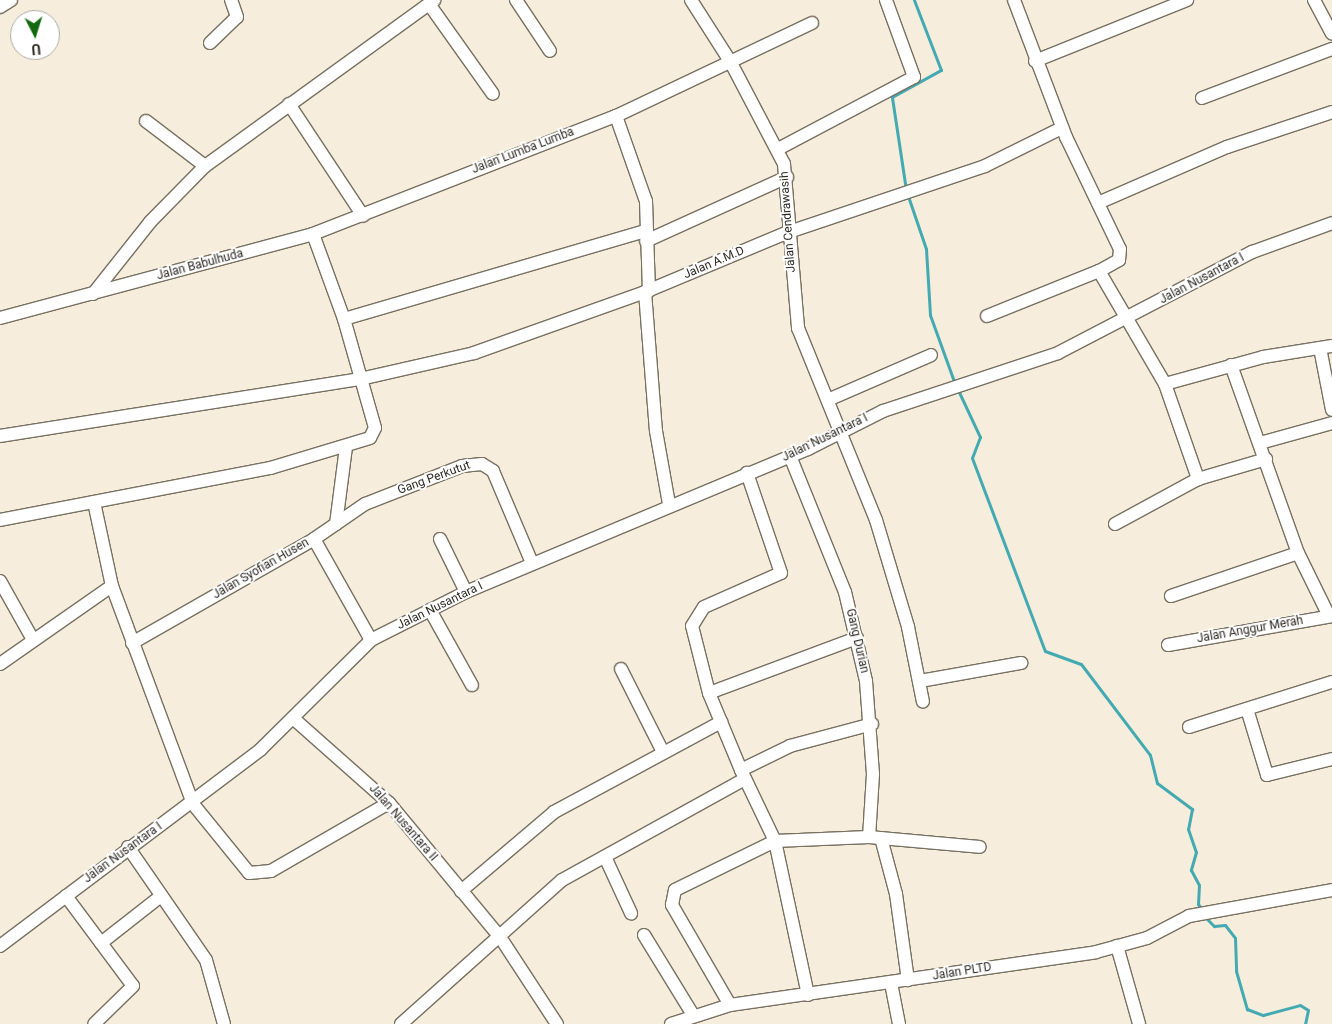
<!DOCTYPE html>
<html>
<head>
<meta charset="utf-8">
<style>
	body { margin:0 }
	#map { position:relative; width:1332px; height:1024px; overflow:hidden; background:#f7eddc; font-family:Roboto,sans-serif }
	div>[style] { position:absolute }
	.stream>* { height:3px; margin:-1.5px; padding:0 1.5px; transform-origin:1.5px; border-radius:1.5px; background:#43aab2 }
	.roads { filter:drop-shadow(1px 0 #787061) drop-shadow(-1px 0 #787061) drop-shadow(0 1px #787061) drop-shadow(0 -1px #787061) }
	.minor>* { height:12px; margin:-6px; padding:0 6px; transform-origin:6px; border-radius:6px; background:#fff }
	span { translate:-50% -50%; white-space:nowrap; text-align:center; line-height:1.15; -webkit-text-stroke:4px #fff; paint-order:stroke }
	.street-label { font-size:12px; color:#2d2a23 }
	.north { position:absolute; left:10px; top:10px; width:50px; height:50px; box-sizing:border-box; background:#fff; border:1px solid #abaaa7; border-radius:50%; rotate:175deg; font-size:14px; font-weight:700; line-height:20px; text-align:center; color:#2d2a23 }
	.north::after { content:''; display:block; margin:auto; width:18px; height:22px; background:#13690f; clip-path:polygon(50% 0,100% 100%,50% 72%,0 100%) }
</style>
</head>
<body>
<div id="map">
	<div class="stream">
		<div style="left:906px;top:190px;width:94px;rotate:-98.6deg"></div>
		<div style="left:892px;top:97px;width:56px;rotate:-28.9deg"></div>
		<div style="left:941px;top:70px;width:75px;rotate:-111.1deg"></div>
		<div style="left:908px;top:196px;width:56px;rotate:71.2deg"></div>
		<div style="left:926px;top:249px;width:66px;rotate:86.5deg"></div>
		<div style="left:930px;top:315px;width:73px;rotate:70.1deg"></div>
		<div style="left:958px;top:390px;width:52px;rotate:64.9deg"></div>
		<div style="left:980px;top:437px;width:22px;rotate:111deg"></div>
		<div style="left:972px;top:458px;width:206px;rotate:69.3deg"></div>
		<div style="left:1045px;top:651px;width:38px;rotate:20deg"></div>
		<div style="left:1081px;top:664px;width:114px;rotate:52.8deg"></div>
		<div style="left:1150px;top:755px;width:29px;rotate:76deg"></div>
		<div style="left:1157px;top:783px;width:44px;rotate:36.6deg"></div>
		<div style="left:1192px;top:809px;width:20px;rotate:101deg"></div>
		<div style="left:1188px;top:829px;width:24px;rotate:71deg"></div>
		<div style="left:1196px;top:852px;width:19px;rotate:106deg"></div>
		<div style="left:1191px;top:870px;width:17px;rotate:62deg"></div>
		<div style="left:1199px;top:885px;width:19px;rotate:93deg"></div>
		<div style="left:1198px;top:904px;width:9px;rotate:54deg"></div>
		<div style="left:1205px;top:917px;width:13px;rotate:45deg"></div>
		<div style="left:1214px;top:926px;width:11px;rotate:-5deg"></div>
		<div style="left:1225px;top:925px;width:16px;rotate:52deg"></div>
		<div style="left:1235px;top:938px;width:33px;rotate:88deg"></div>
		<div style="left:1236px;top:971px;width:40px;rotate:74deg"></div>
		<div style="left:1247px;top:1009px;width:17px;rotate:21deg"></div>
		<div style="left:1263px;top:1015px;width:38px;rotate:-15deg"></div>
		<div style="left:1300px;top:1005px;width:9px;rotate:32deg"></div>
		<div style="left:1308px;top:1010px;width:14px;rotate:102deg"></div>
	</div>
	<div class="roads">
		<div class="minor">
			<div style="left:516px;top:0;width:61px;rotate:56.3deg"></div>
			<div style="left:691px;top:0;width:72px;rotate:57.4deg"></div>
			<div style="left:730px;top:61px;width:116px;rotate:62.3deg"></div>
			<div style="left:784px;top:164px;width:165px;rotate:85.1deg"></div>
			<div style="left:798px;top:328px;width:207px;rotate:67.9deg"></div>
			<div style="left:876px;top:520px;width:112px;rotate:73.3deg"></div>
			<div style="left:908px;top:627px;width:76px;rotate:78.7deg"></div>
			<div style="left:1014px;top:0;width:147px;rotate:69.2deg"></div>
			<div style="left:1066px;top:137px;width:124px;rotate:64.3deg"></div>
			<div style="left:1120px;top:249px;width:11px;rotate:95deg"></div>
			<div style="left:1119px;top:260px;width:23px;rotate:151deg"></div>
			<div style="left:1099px;top:271px;width:131px;rotate:59.7deg"></div>
			<div style="left:1165px;top:384px;width:101px;rotate:70.8deg"></div>
			<div style="left:1198px;top:479px;width:71px;rotate:-16.4deg"></div>
			<div style="left:1314px;top:0;width:38px;rotate:62deg"></div>
			<div style="left:429px;top:4px;width:110px;rotate:54.6deg"></div>
			<div style="left:0;top:7px;width:13px;rotate:-32deg"></div>
			<div style="left:210px;top:43px;width:37px;rotate:-44deg"></div>
			<div style="left:237px;top:17px;width:18px;rotate:-109deg"></div>
			<div style="left:1035px;top:61px;width:164px;rotate:-21.9deg"></div>
			<div style="left:1202px;top:98px;width:139px;rotate:-20.7deg"></div>
			<div style="left:289px;top:104px;width:134px;rotate:56.5deg"></div>
			<div style="left:616px;top:116px;width:90px;rotate:70.6deg"></div>
			<div style="left:646px;top:201px;width:90px;rotate:88.1deg"></div>
			<div style="left:146px;top:121px;width:74px;rotate:37.3deg"></div>
			<div style="left:778px;top:149px;width:154px;rotate:-27.9deg"></div>
			<div style="left:914px;top:77px;width:82px;rotate:-110deg"></div>
			<div style="left:1098px;top:203px;width:141px;rotate:-23.5deg"></div>
			<div style="left:1227px;top:147px;width:111px;rotate:-18.4deg"></div>
			<div style="left:313px;top:234px;width:325px;rotate:-21.3deg"></div>
			<div style="left:616px;top:116px;width:217px;rotate:-25.4deg"></div>
			<div style="left:646px;top:241px;width:155px;rotate:-24.4deg"></div>
			<div style="left:645px;top:292px;width:139px;rotate:85.5deg"></div>
			<div style="left:656px;top:431px;width:74px;rotate:79.9deg"></div>
			<div style="left:93px;top:294px;width:92px;rotate:-51.6deg"></div>
			<div style="left:150px;top:222px;width:78px;rotate:-45.5deg"></div>
			<div style="left:205px;top:166px;width:283px;rotate:-35.9deg"></div>
			<div style="left:987px;top:316px;width:121px;rotate:-21.9deg"></div>
			<div style="left:0;top:318px;width:324px;rotate:-15deg"></div>
			<div style="left:313px;top:234px;width:90px;rotate:70deg"></div>
			<div style="left:344px;top:319px;width:113px;rotate:74.1deg"></div>
			<div style="left:375px;top:428px;width:11px;rotate:117deg"></div>
			<div style="left:370px;top:438px;width:104px;rotate:163.3deg"></div>
			<div style="left:270px;top:468px;width:275px;rotate:169.1deg"></div>
			<div style="left:344px;top:319px;width:314px;rotate:-16.3deg"></div>
			<div style="left:1320px;top:348px;width:63px;rotate:79deg"></div>
			<div style="left:1231px;top:365px;width:200px;rotate:70.4deg"></div>
			<div style="left:1298px;top:553px;width:70px;rotate:63.8deg"></div>
			<div style="left:1165px;top:384px;width:102px;rotate:-15.4deg"></div>
			<div style="left:1263px;top:357px;width:70px;rotate:-9.1deg"></div>
			<div style="left:830px;top:399px;width:110px;rotate:-23.5deg"></div>
			<div style="left:0;top:436px;width:364px;rotate:-9deg"></div>
			<div style="left:360px;top:379px;width:117px;rotate:-12.8deg"></div>
			<div style="left:474px;top:353px;width:182px;rotate:-19.6deg"></div>
			<div style="left:645px;top:292px;width:153px;rotate:-22.7deg"></div>
			<div style="left:786px;top:233px;width:210px;rotate:-18.6deg"></div>
			<div style="left:985px;top:166px;width:86px;rotate:-26.3deg"></div>
			<div style="left:1260px;top:443px;width:75px;rotate:-15.5deg"></div>
			<div style="left:790px;top:456px;width:147px;rotate:68deg"></div>
			<div style="left:845px;top:592px;width:91px;rotate:76.7deg"></div>
			<div style="left:866px;top:681px;width:93px;rotate:85.7deg"></div>
			<div style="left:873px;top:774px;width:63px;rotate:93.6deg"></div>
			<div style="left:94px;top:502px;width:86px;rotate:77.9deg"></div>
			<div style="left:112px;top:586px;width:233px;rotate:69.6deg"></div>
			<div style="left:193px;top:804px;width:89px;rotate:50.9deg"></div>
			<div style="left:249px;top:873px;width:22px;rotate:-5deg"></div>
			<div style="left:271px;top:871px;width:136px;rotate:-30deg"></div>
			<div style="left:336px;top:524px;width:78px;rotate:-82.6deg"></div>
			<div style="left:1115px;top:524px;width:94px;rotate:-28.5deg"></div>
			<div style="left:314px;top:539px;width:62px;rotate:-34.5deg"></div>
			<div style="left:365px;top:504px;width:104px;rotate:-21.4deg"></div>
			<div style="left:462px;top:466px;width:20px;rotate:-6deg"></div>
			<div style="left:482px;top:464px;width:13px;rotate:32deg"></div>
			<div style="left:493px;top:471px;width:100px;rotate:67deg"></div>
			<div style="left:440px;top:539px;width:59px;rotate:63.9deg"></div>
			<div style="left:0;top:581px;width:65px;rotate:60.7deg"></div>
			<div style="left:1171px;top:596px;width:134px;rotate:-18.7deg"></div>
			<div style="left:430px;top:610px;width:86px;rotate:60.8deg"></div>
			<div style="left:132px;top:643px;width:210px;rotate:-29.7deg"></div>
			<div style="left:314px;top:539px;width:116px;rotate:60.6deg"></div>
			<div style="left:1168px;top:645px;width:167px;rotate:-10deg"></div>
			<div style="left:0;top:664px;width:136px;rotate:-34.9deg"></div>
			<div style="left:621px;top:669px;width:93px;rotate:63.2deg"></div>
			<div style="left:920px;top:681px;width:103px;rotate:-10.1deg"></div>
			<div style="left:709px;top:693px;width:158px;rotate:-20.4deg"></div>
			<div style="left:1247px;top:709px;width:69px;rotate:73.1deg"></div>
			<div style="left:1267px;top:775px;width:67px;rotate:-13.8deg"></div>
			<div style="left:294px;top:719px;width:127px;rotate:41.5deg"></div>
			<div style="left:389px;top:803px;width:174px;rotate:50.4deg"></div>
			<div style="left:500px;top:937px;width:104px;rotate:56.8deg"></div>
			<div style="left:1189px;top:727px;width:150px;rotate:-17.5deg"></div>
			<div style="left:741px;top:770px;width:83px;rotate:-112.6deg"></div>
			<div style="left:709px;top:693px;width:69px;rotate:-104.2deg"></div>
			<div style="left:692px;top:626px;width:22px;rotate:-58deg"></div>
			<div style="left:704px;top:607px;width:84px;rotate:-23.8deg"></div>
			<div style="left:781px;top:573px;width:106px;rotate:-108.8deg"></div>
			<div style="left:881px;top:838px;width:58px;rotate:75deg"></div>
			<div style="left:896px;top:894px;width:87px;rotate:82.1deg"></div>
			<div style="left:128px;top:847px;width:137px;rotate:55.4deg"></div>
			<div style="left:206px;top:960px;width:66px;rotate:74.3deg"></div>
			<div style="left:606px;top:859px;width:60px;rotate:65.2deg"></div>
			<div style="left:461px;top:891px;width:122px;rotate:-40.3deg"></div>
			<div style="left:554px;top:812px;width:190px;rotate:-28.3deg"></div>
			<div style="left:66px;top:896px;width:112px;rotate:53.3deg"></div>
			<div style="left:133px;top:986px;width:54px;rotate:135.7deg"></div>
			<div style="left:644px;top:935px;width:94px;rotate:58.5deg"></div>
			<div style="left:101px;top:943px;width:76px;rotate:-38.1deg"></div>
			<div style="left:0;top:946px;width:327px;rotate:-37deg"></div>
			<div style="left:261px;top:749px;width:155px;rotate:-44.7deg"></div>
			<div style="left:371px;top:640px;width:106px;rotate:-26.8deg"></div>
			<div style="left:466px;top:592px;width:371px;rotate:-22.7deg"></div>
			<div style="left:808px;top:449px;width:84px;rotate:-26.9deg"></div>
			<div style="left:883px;top:411px;width:184px;rotate:-18.3deg"></div>
			<div style="left:1058px;top:353px;width:219px;rotate:-27.5deg"></div>
			<div style="left:1252px;top:252px;width:85px;rotate:-19.9deg"></div>
			<div style="left:1117px;top:946px;width:81px;rotate:74.2deg"></div>
			<div style="left:891px;top:983px;width:42px;rotate:79deg"></div>
			<div style="left:808px;top:995px;width:157px;rotate:-102.1deg"></div>
			<div style="left:775px;top:841px;width:79px;rotate:-115.6deg"></div>
			<div style="left:741px;top:770px;width:55px;rotate:-26.1deg"></div>
			<div style="left:790px;top:746px;width:85px;rotate:-15deg"></div>
			<div style="left:730px;top:1005px;width:116px;rotate:-120.1deg"></div>
			<div style="left:672px;top:905px;width:15px;rotate:-79deg"></div>
			<div style="left:675px;top:890px;width:111px;rotate:-26.1deg"></div>
			<div style="left:775px;top:841px;width:94px;rotate:-2.4deg"></div>
			<div style="left:869px;top:837px;width:111px;rotate:5.1deg"></div>
			<div style="left:401px;top:1024px;width:216px;rotate:-41.8deg"></div>
			<div style="left:562px;top:880px;width:209px;rotate:-28.9deg"></div>
			<div style="left:671px;top:1024px;width:62px;rotate:-17.9deg"></div>
			<div style="left:730px;top:1005px;width:370px;rotate:-8.2deg"></div>
			<div style="left:1096px;top:952px;width:53px;rotate:-15.4deg"></div>
			<div style="left:1147px;top:938px;width:47px;rotate:-27.6deg"></div>
			<div style="left:1189px;top:916px;width:145px;rotate:-10.3deg"></div>
		</div>
	</div>
	<div class="street-label">
		<span style="left:523px;top:151px;rotate:-21deg">Jalan Lumba Lumba</span>
		<span style="left:788px;top:222px;rotate:-94deg">Jalan Cendrawasih</span>
		<span style="left:714px;top:263px;rotate:-23deg">Jalan A.M.D</span>
		<span style="left:200px;top:265px;rotate:-15deg">Jalan Babulhuda</span>
		<span style="left:1202px;top:279px;rotate:-28deg">Jalan Nusantara I</span>
		<span style="left:825px;top:438px;rotate:-26deg">Jalan Nusantara I</span>
		<span style="left:434px;top:478px;rotate:-20deg">Gang Perkutut</span>
		<span style="left:261px;top:569px;rotate:-30deg">Jalan Syofian Husen</span>
		<span style="left:440px;top:606px;rotate:-26deg">Jalan Nusantara I</span>
		<span style="left:1250px;top:630px;rotate:-10deg">Jalan Anggur Merah</span>
		<span style="left:857px;top:641px;rotate:77deg">Gang Durian</span>
		<span style="left:403px;top:823px;rotate:49deg">Jalan Nusantara II</span>
		<span style="left:123px;top:853px;rotate:-36deg">Jalan Nusantara I</span>
		<span style="left:962px;top:972px;rotate:-9deg">Jalan PLTD</span>
	</div>
	<div class="north">U</div>
</div>
</body>
</html>
